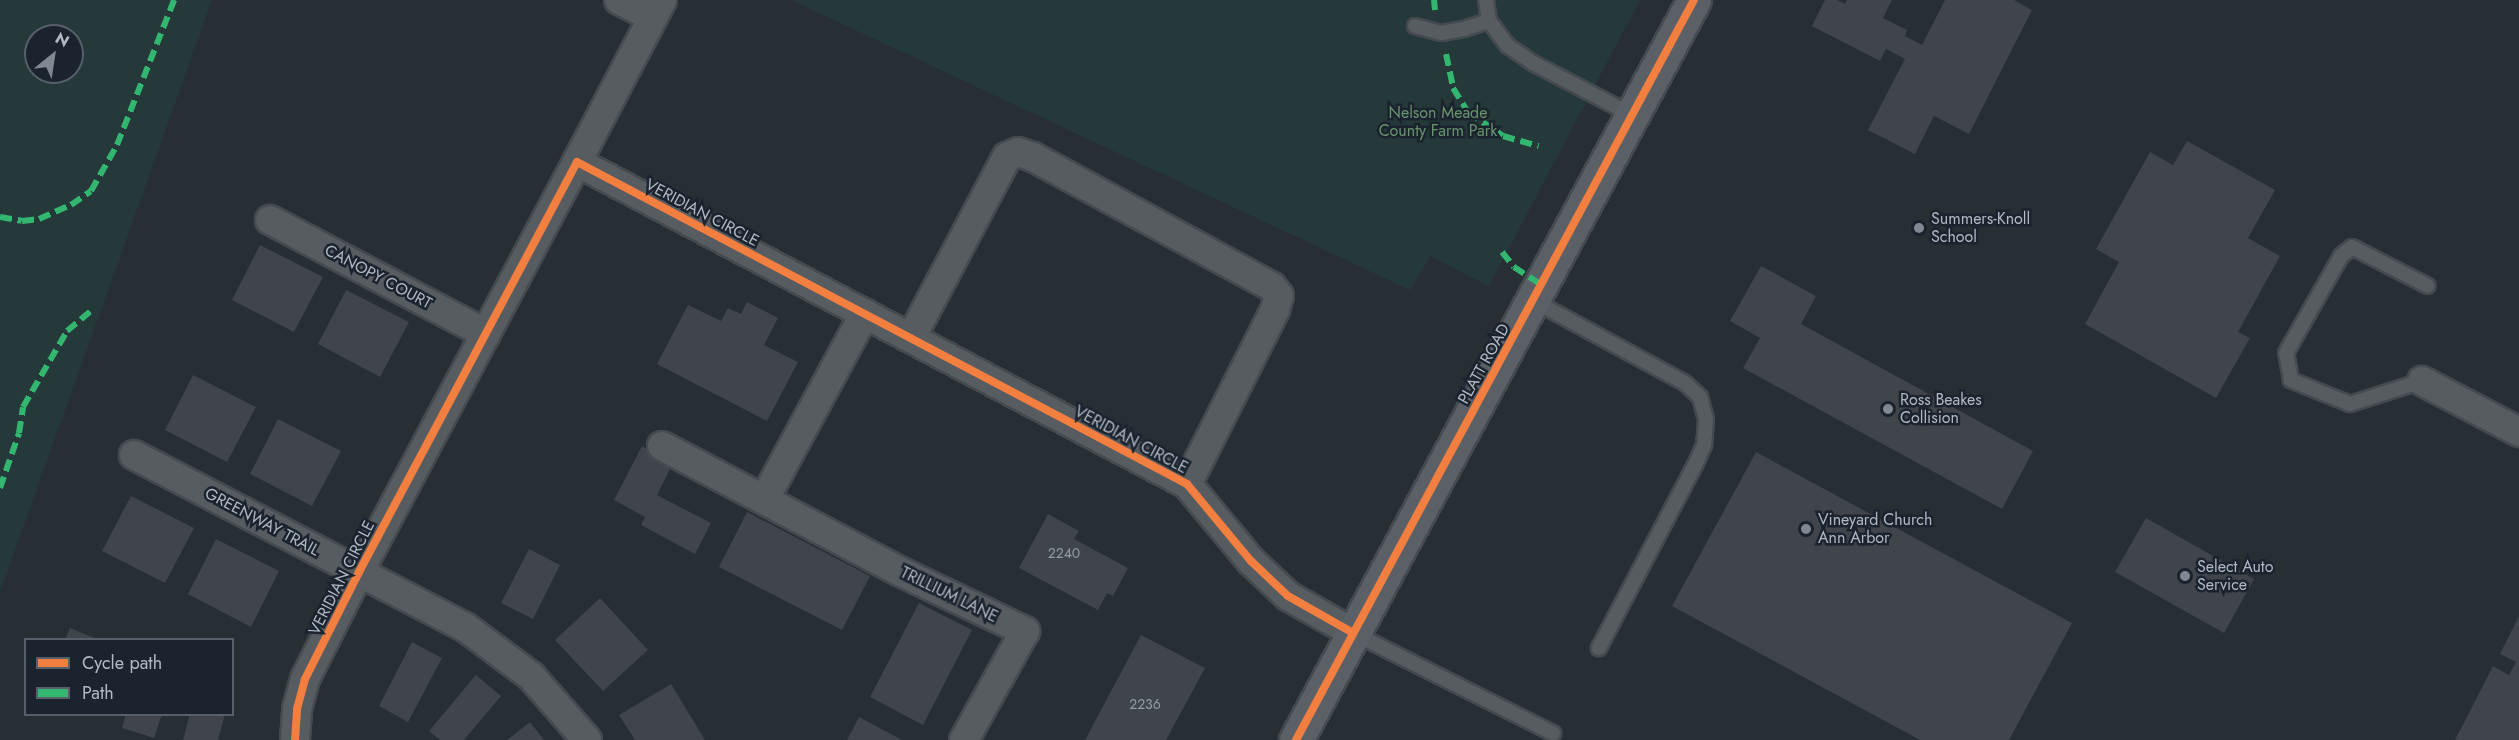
<!DOCTYPE html>
<html>
<head>
<meta charset="utf-8">
<style>
	body { margin:0 }
	#map { position:relative; width:2519px; height:740px; overflow:hidden; background:#272e34; font-family:Jost,sans-serif }
	div>[style] { position:absolute }
	.green>* { inset:0; background:#25393a }
	.building>* { inset:0; background:#3f454a }
	.roads { filter:drop-shadow(2px 0 #454a4f) drop-shadow(-2px 0 #454a4f) drop-shadow(0 2px #454a4f) drop-shadow(0 -2px #454a4f) }
	.lane>* { height:14px; margin:-7px; padding:0 7px; transform-origin:7px; border-radius:7px; background:#575c61 }
	.street>* { height:28px; margin:-14px; padding:0 14px; transform-origin:14px; border-radius:14px; background:#575c61 }
	.secondary>* { height:33px; margin:-16.5px; padding:0 16.5px; transform-origin:16.5px; border-radius:16.5px; background:#5a6066 }
	.quiet>* { height:6px; margin-top:-3px; transform-origin:0; background:repeating-linear-gradient(90deg,#33b770 0 12px,transparent 0 18px) }
	.cycleway>* { height:8px; margin:-4px; padding:0 4px; transform-origin:4px; border-radius:4px; background:#f27e40 }
	.dots>* { width:16px; height:16px; translate:-50% -50%; box-sizing:border-box; border:3px solid #1b242e; border-radius:50% }
	span { translate:-50% -50%; white-space:nowrap; text-align:center; line-height:1.15; -webkit-text-stroke:5px #1b242e; paint-order:stroke }
	.number-label { font-size:14px; color:#949da6 }
	.number-label span { -webkit-text-stroke-width:0 }
	.park-label { font-size:16px; color:#68956e }
	.street-label { font-size:16px; color:#b0bac5 }
	.poi-label { font-size:16px; color:#b0bac5 }
	.left { translate:0 -50%; text-align:left }
	.legend { position:absolute; left:24px; top:638px; width:210px; height:78px; box-sizing:border-box; background:#1b242e; border:2px solid #57606a; margin:0; padding:8px 10px; list-style:none; font-size:18px; color:#b0bac5 }
	.legend li { display:flex; align-items:center; gap:12px; height:30px }
	.legend b { width:30px; border:2px solid #57606a }
	.north { position:absolute; left:24px; top:24px; width:60px; height:60px; box-sizing:border-box; background:#1b242e; border:2px solid #57606a; border-radius:50%; rotate:30deg; font-size:16px; font-weight:700; line-height:24px; text-align:center; color:#b0bac5 }
	.north::after { content:''; display:block; margin:auto; width:21px; height:27px; background:#808992; clip-path:polygon(50% 0,100% 100%,50% 72%,0 100%) }
</style>
</head>
<body>
<div id="map">
	<div class="green">
		<div style="clip-path:polygon(evenodd,0 0,212px 0,0 592px,0 0,36px 36px,72px 36px,72px 72px,36px 72px,36px 36px)"></div>
		<div style="clip-path:polygon(791px 0,1640px 0,1489px 286px,1430px 256px,1410px 290px)"></div>
	</div>
	<div class="building">
		<div style="clip-path:polygon(1825px 0,1837px 0,1845px 4px,1847px 0,1892px 0,1883px 18px,1907px 30px,1905px 36px,1922px 45px,1945px 0,2014px 0,2032px 10px,1969px 134px,1934px 116px,1915px 154px,1868px 130px,1905px 59px,1886px 49px,1880px 61px,1812px 26px)"></div>
		<div style="clip-path:polygon(2187px 141px,2275px 190px,2248px 238px,2280px 256px,2238px 332px,2250px 338px,2216px 398px,2085px 324px,2119px 262px,2096px 249px,2150px 152px,2173px 165px)"></div>
		<div style="clip-path:polygon(260px 245px,323px 277px,294px 332px,232px 300px)"></div>
		<div style="clip-path:polygon(1761px 266px,1816px 296px,1801px 324px,2033px 451px,2002px 509px,1743px 368px,1760px 338px,1730px 321px)"></div>
		<div style="clip-path:polygon(346px 290px,409px 322px,380px 377px,318px 344px)"></div>
		<div style="clip-path:polygon(747px 302px,778px 318px,764px 345px,798px 362px,767px 421px,657px 364px,688px 305px,721px 321px,728px 308px,741px 314px)"></div>
		<div style="clip-path:polygon(193px 375px,256px 407px,227px 462px,165px 430px)"></div>
		<div style="clip-path:polygon(278px 419px,341px 451px,312px 506px,250px 474px)"></div>
		<div style="clip-path:polygon(642px 446px,673px 463px,657px 495px,711px 523px,695px 554px,641px 525px,645px 517px,614px 500px)"></div>
		<div style="clip-path:polygon(1756px 452px,2072px 623px,2009px 740px,1920px 740px,1672px 606px)"></div>
		<div style="clip-path:polygon(131px 496px,194px 528px,165px 583px,102px 551px)"></div>
		<div style="clip-path:polygon(747px 512px,870px 576px,842px 630px,719px 567px)"></div>
		<div style="clip-path:polygon(1048px 514px,1079px 531px,1074px 539px,1128px 568px,1113px 596px,1107px 593px,1098px 610px,1019px 568px)"></div>
		<div style="clip-path:polygon(2146px 518px,2254px 579px,2224px 633px,2115px 572px)"></div>
		<div style="clip-path:polygon(216px 539px,279px 571px,251px 627px,188px 594px)"></div>
		<div style="clip-path:polygon(529px 549px,560px 565px,533px 619px,501px 603px)"></div>
		<div style="clip-path:polygon(600px 598px,648px 650px,603px 691px,555px 640px)"></div>
		<div style="clip-path:polygon(919px 603px,972px 630px,923px 725px,870px 697px)"></div>
		<div style="clip-path:polygon(2519px 616px,2519px 740px,2455px 740px,2493px 666px,2509px 675px,2516px 662px,2500px 654px)"></div>
		<div style="clip-path:polygon(70px 628px,97px 639px,97px 640px,65px 640px)"></div>
		<div style="clip-path:polygon(1141px 635px,1205px 668px,1166px 740px,1085px 740px)"></div>
		<div style="clip-path:polygon(412px 642px,442px 658px,408px 722px,379px 706px)"></div>
		<div style="clip-path:polygon(476px 675px,501px 696px,464px 740px,440px 740px,429px 731px)"></div>
		<div style="clip-path:polygon(671px 684px,705px 740px,635px 740px,619px 715px)"></div>
		<div style="clip-path:polygon(126px 714px,162px 714px,154px 738px,122px 728px)"></div>
		<div style="clip-path:polygon(190px 714px,225px 714px,218px 740px,183px 740px)"></div>
		<div style="clip-path:polygon(859px 717px,902px 740px,847px 740px)"></div>
		<div style="clip-path:polygon(530px 722px,544px 740px,507px 740px)"></div>
	</div>
	<div class="roads">
		<div class="lane">
			<div style="left:1486px;top:0;width:21px;rotate:82deg"></div>
			<div style="left:1489px;top:21px;width:31px;rotate:53deg"></div>
			<div style="left:1508px;top:46px;width:30px;rotate:34deg"></div>
			<div style="left:1533px;top:63px;width:112px;rotate:27.7deg"></div>
			<div style="left:1415px;top:26px;width:27px;rotate:15deg"></div>
			<div style="left:1441px;top:33px;width:23px;rotate:-10deg"></div>
			<div style="left:1464px;top:29px;width:26px;rotate:-18deg"></div>
			<div style="left:1534px;top:301px;width:172px;rotate:28.5deg"></div>
			<div style="left:1685px;top:383px;width:21px;rotate:43deg"></div>
			<div style="left:1700px;top:397px;width:23px;rotate:75deg"></div>
			<div style="left:1706px;top:419px;width:26px;rotate:94deg"></div>
			<div style="left:1704px;top:445px;width:22px;rotate:114deg"></div>
			<div style="left:1695px;top:465px;width:207px;rotate:117.7deg"></div>
			<div style="left:2422px;top:381px;width:76px;rotate:162.3deg"></div>
			<div style="left:2350px;top:404px;width:64px;rotate:-157.9deg"></div>
			<div style="left:2291px;top:380px;width:27px;rotate:-100deg"></div>
			<div style="left:2286px;top:353px;width:112px;rotate:-60.4deg"></div>
			<div style="left:2341px;top:256px;width:14px;rotate:-39deg"></div>
			<div style="left:2352px;top:247px;width:85px;rotate:27.2deg"></div>
			<div style="left:1353px;top:633px;width:224px;rotate:26.6deg"></div>
		</div>
		<div class="street">
			<div style="left:619px;top:0;width:38px;rotate:27deg"></div>
			<div style="left:577px;top:162px;width:183px;rotate:-62.3deg"></div>
			<div style="left:270px;top:220px;width:244px;rotate:27.8deg"></div>
			<div style="left:911px;top:338px;width:205px;rotate:-62.1deg"></div>
			<div style="left:1007px;top:157px;width:12px;rotate:-24deg"></div>
			<div style="left:1018px;top:152px;width:16px;rotate:18deg"></div>
			<div style="left:1033px;top:157px;width:272px;rotate:28.5deg"></div>
			<div style="left:1272px;top:287px;width:11px;rotate:52deg"></div>
			<div style="left:1279px;top:296px;width:15px;rotate:106deg"></div>
			<div style="left:1275px;top:310px;width:195px;rotate:116.8deg"></div>
			<div style="left:2422px;top:381px;width:110px;rotate:27.7deg"></div>
			<div style="left:662px;top:446px;width:268px;rotate:27.8deg"></div>
			<div style="left:899px;top:571px;width:140px;rotate:25.5deg"></div>
			<div style="left:1025px;top:631px;width:125px;rotate:119.2deg"></div>
			<div style="left:134px;top:455px;width:373px;rotate:27.5deg"></div>
			<div style="left:465px;top:627px;width:82px;rotate:36.6deg"></div>
			<div style="left:531px;top:676px;width:85px;rotate:48.8deg"></div>
			<div style="left:765px;top:498px;width:210px;rotate:-61.6deg"></div>
			<div style="left:295px;top:740px;width:31px;rotate:-86deg"></div>
			<div style="left:297px;top:709px;width:31px;rotate:-75deg"></div>
			<div style="left:305px;top:679px;width:120px;rotate:-63.2deg"></div>
			<div style="left:359px;top:572px;width:464px;rotate:-62deg"></div>
			<div style="left:577px;top:162px;width:690px;rotate:27.83deg"></div>
			<div style="left:1187px;top:484px;width:100px;rotate:50.3deg"></div>
			<div style="left:1251px;top:561px;width:51px;rotate:43.4deg"></div>
			<div style="left:1288px;top:596px;width:75px;rotate:29.6deg"></div>
		</div>
		<div class="secondary">
			<div style="left:1296px;top:740px;width:840px;rotate:-61.73deg"></div>
		</div>
	</div>
	<div class="quiet">
		<div style="left:1434px;top:0;width:10px;rotate:84deg"></div>
		<div style="left:1446px;top:54px;width:35px;rotate:78deg"></div>
		<div style="left:1453px;top:88px;width:28px;rotate:58deg"></div>
		<div style="left:1468px;top:112px;width:42px;rotate:34.4deg"></div>
		<div style="left:1503px;top:136px;width:37px;rotate:16deg"></div>
		<div style="left:0;top:217px;width:22px;rotate:10deg"></div>
		<div style="left:22px;top:221px;width:17px;rotate:-7deg"></div>
		<div style="left:39px;top:219px;width:35px;rotate:-24deg"></div>
		<div style="left:71px;top:205px;width:24px;rotate:-35deg"></div>
		<div style="left:91px;top:191px;width:53px;rotate:-60.5deg"></div>
		<div style="left:117px;top:145px;width:156px;rotate:-68.5deg"></div>
		<div style="left:1502px;top:252px;width:19px;rotate:51deg"></div>
		<div style="left:1514px;top:267px;width:33px;rotate:33deg"></div>
		<div style="left:0;top:488px;width:58px;rotate:-70.9deg"></div>
		<div style="left:19px;top:433px;width:26px;rotate:-81deg"></div>
		<div style="left:23px;top:407px;width:88px;rotate:-59.9deg"></div>
		<div style="left:67px;top:331px;width:35px;rotate:-40deg"></div>
	</div>
	<div class="cycleway">
		<div style="left:295px;top:740px;width:31px;rotate:-86deg"></div>
		<div style="left:297px;top:709px;width:31px;rotate:-75deg"></div>
		<div style="left:305px;top:679px;width:120px;rotate:-63.2deg"></div>
		<div style="left:359px;top:572px;width:464px;rotate:-62deg"></div>
		<div style="left:577px;top:162px;width:690px;rotate:27.83deg"></div>
		<div style="left:1187px;top:484px;width:100px;rotate:50.3deg"></div>
		<div style="left:1251px;top:561px;width:51px;rotate:43.4deg"></div>
		<div style="left:1288px;top:596px;width:75px;rotate:29.6deg"></div>
		<div style="left:1296px;top:740px;width:840px;rotate:-61.73deg"></div>
	</div>
	<div class="dots">
		<div style="left:1919px;top:228px;background:#808992"></div>
		<div style="left:1888px;top:409px;background:#808992"></div>
		<div style="left:1806px;top:529px;background:#808992"></div>
		<div style="left:2185px;top:576px;background:#808992"></div>
	</div>
	<div class="number-label">
		<span style="left:1064px;top:553px">2240</span>
		<span style="left:1145px;top:704px">2236</span>
	</div>
	<div class="park-label">
		<span style="left:1438px;top:122px">Nelson Meade<br>County Farm Park</span>
	</div>
	<div class="street-label">
		<span style="left:702px;top:213px;rotate:28deg">VERIDIAN CIRCLE</span>
		<span style="left:378px;top:277px;rotate:28deg">CANOPY COURT</span>
		<span style="left:1484px;top:364px;rotate:-61deg">PLATT ROAD</span>
		<span style="left:1131px;top:440px;rotate:28deg">VERIDIAN CIRCLE</span>
		<span style="left:262px;top:522px;rotate:28deg">GREENWAY TRAIL</span>
		<span style="left:342px;top:578px;rotate:-63deg">VERIDIAN CIRCLE</span>
		<span style="left:949px;top:595px;rotate:26deg">TRILLIUM LANE</span>
	</div>
	<div class="poi-label">
		<span class="left" style="left:1931px;top:228px">Summers-Knoll<br>School</span>
		<span class="left" style="left:1900px;top:409px">Ross Beakes<br>Collision</span>
		<span class="left" style="left:1818px;top:529px">Vineyard Church<br>Ann Arbor</span>
		<span class="left" style="left:2197px;top:576px">Select Auto<br>Service</span>
	</div>
	<ul class="legend">
	<li><b style="height:8px;background:#f27e40"></b>Cycle path</li>
	<li><b style="height:8px;background:#33b770"></b>Path</li>
	</ul>
	<div class="north">N</div>
</div>
</body>
</html>
